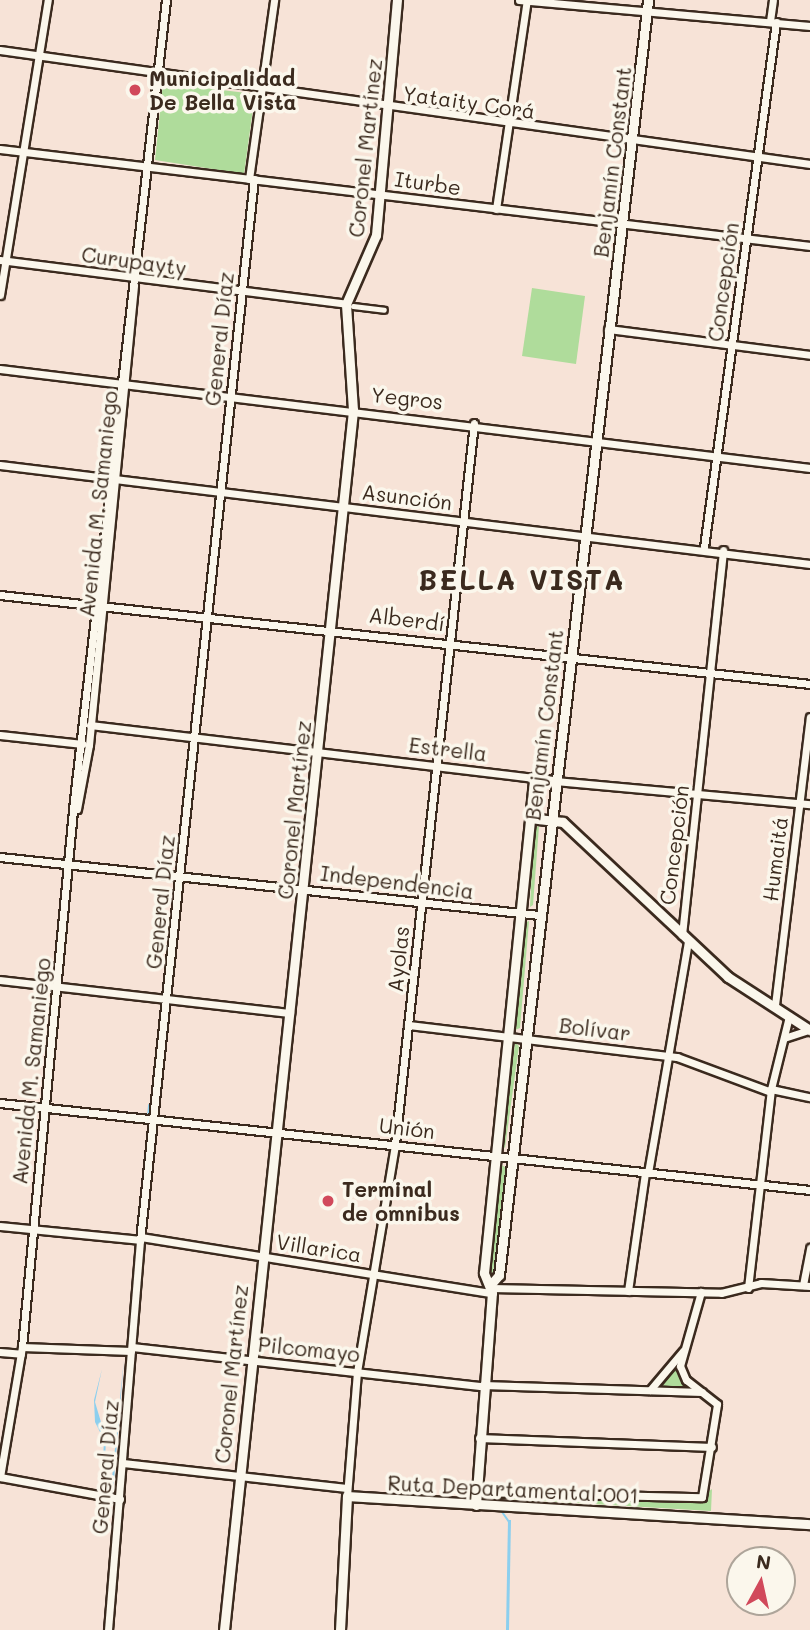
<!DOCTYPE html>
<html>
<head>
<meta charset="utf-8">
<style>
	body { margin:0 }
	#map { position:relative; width:810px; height:1630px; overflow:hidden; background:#f7e3d7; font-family:Mali,sans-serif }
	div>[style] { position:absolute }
	.green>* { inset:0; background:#afdc9b }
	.water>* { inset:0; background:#8ccfee }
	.stream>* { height:2px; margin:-1px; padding:0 1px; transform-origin:1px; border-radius:1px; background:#8ccfee }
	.roads { filter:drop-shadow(2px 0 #3b2a1e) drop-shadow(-2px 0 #3b2a1e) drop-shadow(0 2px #3b2a1e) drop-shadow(0 -2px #3b2a1e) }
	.pedestrian>* { height:5px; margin:-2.5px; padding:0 2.5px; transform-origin:2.5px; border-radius:2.5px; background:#fbf7ec }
	.minor>* { height:7px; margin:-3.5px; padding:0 3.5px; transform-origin:3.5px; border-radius:3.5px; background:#fbf7ec }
	.tertiary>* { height:9px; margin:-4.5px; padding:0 4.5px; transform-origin:4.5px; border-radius:4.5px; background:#fbf7ec }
	.dots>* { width:19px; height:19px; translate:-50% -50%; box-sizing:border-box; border:4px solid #fbf7ec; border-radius:50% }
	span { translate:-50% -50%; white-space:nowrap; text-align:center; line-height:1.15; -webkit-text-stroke:7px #fbf7ec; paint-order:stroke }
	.poi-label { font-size:21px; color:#3b2a1e; font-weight:700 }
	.left { translate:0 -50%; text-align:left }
	.street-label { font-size:21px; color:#3b2a1e }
	.district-label { font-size:28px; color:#3b2a1e; font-weight:700; letter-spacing:2px }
	.north { position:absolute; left:726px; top:1546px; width:70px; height:70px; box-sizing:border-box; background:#fbf7ec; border:2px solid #aea59a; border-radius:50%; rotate:8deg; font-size:19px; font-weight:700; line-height:28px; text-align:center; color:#3b2a1e }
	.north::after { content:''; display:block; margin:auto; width:24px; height:32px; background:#d1495b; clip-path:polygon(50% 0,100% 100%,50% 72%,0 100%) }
</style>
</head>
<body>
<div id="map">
	<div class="green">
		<div style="clip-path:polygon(163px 83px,255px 94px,244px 174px,155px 160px)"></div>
		<div style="clip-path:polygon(532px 288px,585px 296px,576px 364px,522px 356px)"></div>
		<div style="clip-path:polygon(539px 826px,533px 905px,530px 907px,534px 828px)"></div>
		<div style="clip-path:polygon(529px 921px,520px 1028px,515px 1030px,524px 923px)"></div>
		<div style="clip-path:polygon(515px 1043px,519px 1046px,505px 1148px,502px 1146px)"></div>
		<div style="clip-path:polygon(502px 1165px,506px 1168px,493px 1273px,489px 1271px)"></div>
		<div style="clip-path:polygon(679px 1359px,679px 1377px,691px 1388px,657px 1387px)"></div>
		<div style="clip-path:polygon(712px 1489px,711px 1511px,489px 1498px,693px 1503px)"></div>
	</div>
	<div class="water">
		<div style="clip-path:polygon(124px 1359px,113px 1492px,102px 1481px,104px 1440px,95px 1422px,94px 1400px,102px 1369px,95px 1402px,106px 1439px,104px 1482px,111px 1488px)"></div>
		<div style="clip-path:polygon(508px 1520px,511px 1520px,509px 1630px,506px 1630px)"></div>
	</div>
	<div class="stream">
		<div style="left:148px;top:1117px;width:12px;rotate:-85deg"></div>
		<div style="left:500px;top:1509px;width:16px;rotate:55deg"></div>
	</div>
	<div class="roads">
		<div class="pedestrian">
			<div style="left:353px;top:306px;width:31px;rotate:7deg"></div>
		</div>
		<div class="minor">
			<div style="left:519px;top:0;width:292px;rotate:5.1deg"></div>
			<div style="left:770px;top:21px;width:21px;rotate:-82deg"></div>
			<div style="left:0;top:50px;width:818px;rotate:8.01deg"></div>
			<div style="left:0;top:149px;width:816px;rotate:6.83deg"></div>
			<div style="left:249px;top:179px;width:181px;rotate:-82deg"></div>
			<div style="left:496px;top:209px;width:211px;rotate:-81.6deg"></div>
			<div style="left:0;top:260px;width:349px;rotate:7.2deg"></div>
			<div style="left:0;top:295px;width:299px;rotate:-80.8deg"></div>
			<div style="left:608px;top:329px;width:204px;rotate:7.3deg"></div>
			<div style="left:0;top:369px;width:816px;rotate:6.97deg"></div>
			<div style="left:0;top:465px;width:816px;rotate:6.97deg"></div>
			<div style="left:704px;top:547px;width:530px;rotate:-82.19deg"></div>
			<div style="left:0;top:595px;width:815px;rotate:6.27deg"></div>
			<div style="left:90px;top:725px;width:447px;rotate:6.8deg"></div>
			<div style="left:0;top:735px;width:83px;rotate:6.2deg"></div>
			<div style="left:555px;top:781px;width:256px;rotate:5.2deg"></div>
			<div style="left:77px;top:809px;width:65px;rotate:-79.4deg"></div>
			<div style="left:89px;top:745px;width:462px;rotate:-84.4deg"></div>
			<div style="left:0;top:857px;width:542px;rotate:6.14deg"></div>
			<div style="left:682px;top:935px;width:387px;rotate:-83.9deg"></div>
			<div style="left:0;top:980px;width:292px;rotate:6.5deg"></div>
			<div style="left:775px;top:1005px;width:290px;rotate:-83.1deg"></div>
			<div style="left:408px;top:1025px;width:271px;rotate:6.8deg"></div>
			<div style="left:677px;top:1057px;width:100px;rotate:20.4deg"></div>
			<div style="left:784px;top:1038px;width:25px;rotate:-18deg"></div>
			<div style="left:771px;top:1089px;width:40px;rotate:12deg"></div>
			<div style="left:0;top:1103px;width:815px;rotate:6.13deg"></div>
			<div style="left:648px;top:1173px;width:234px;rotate:-80.2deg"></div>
			<div style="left:0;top:1226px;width:141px;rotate:5.7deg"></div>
			<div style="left:141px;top:1237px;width:355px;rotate:9.1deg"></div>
			<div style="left:803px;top:1285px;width:38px;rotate:-79deg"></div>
			<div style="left:491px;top:1288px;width:230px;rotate:1.2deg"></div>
			<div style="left:721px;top:1293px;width:41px;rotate:-14deg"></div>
			<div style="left:761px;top:1283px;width:49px;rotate:3.5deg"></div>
			<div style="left:748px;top:1288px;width:200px;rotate:-83.4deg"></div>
			<div style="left:771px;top:1089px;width:75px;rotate:-76.1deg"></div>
			<div style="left:628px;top:1291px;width:119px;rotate:-81.8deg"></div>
			<div style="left:22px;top:1347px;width:109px;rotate:2.1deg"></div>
			<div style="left:132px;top:1347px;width:352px;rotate:6.4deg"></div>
			<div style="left:0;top:1352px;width:21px;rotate:5deg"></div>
			<div style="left:483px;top:1385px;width:219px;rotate:1.8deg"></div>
			<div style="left:650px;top:1390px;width:51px;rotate:-49.8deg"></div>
			<div style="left:479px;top:1438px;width:233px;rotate:2.2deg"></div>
			<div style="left:123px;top:1463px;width:225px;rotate:6.4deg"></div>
			<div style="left:475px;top:1492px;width:227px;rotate:1.3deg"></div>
			<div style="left:702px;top:1497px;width:94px;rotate:-80.8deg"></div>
			<div style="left:717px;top:1404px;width:39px;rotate:-142deg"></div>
			<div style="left:686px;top:1380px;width:15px;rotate:-113deg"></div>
			<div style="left:680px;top:1366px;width:77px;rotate:-74.2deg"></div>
			<div style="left:347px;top:1496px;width:124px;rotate:-85.4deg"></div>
			<div style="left:357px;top:1372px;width:231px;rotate:-80.5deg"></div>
			<div style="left:395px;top:1144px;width:725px;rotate:-83.75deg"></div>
			<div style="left:120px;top:1499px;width:122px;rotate:-169.6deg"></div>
			<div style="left:0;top:1477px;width:132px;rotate:-80.4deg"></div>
			<div style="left:22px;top:1347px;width:549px;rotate:-84.57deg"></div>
			<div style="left:74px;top:800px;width:805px;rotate:-83.44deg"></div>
			<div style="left:108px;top:1630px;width:391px;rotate:-85.3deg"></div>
			<div style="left:140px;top:1240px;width:1067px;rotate:-83.87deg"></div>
		</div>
		<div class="tertiary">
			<div style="left:530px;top:818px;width:33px;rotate:7deg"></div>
			<div style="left:563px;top:822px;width:226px;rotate:43.2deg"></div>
			<div style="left:728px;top:977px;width:98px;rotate:32.9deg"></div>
			<div style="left:491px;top:1284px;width:12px;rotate:-48deg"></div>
			<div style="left:499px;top:1275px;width:1284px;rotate:-83.33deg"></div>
			<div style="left:476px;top:1505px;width:213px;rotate:-85.7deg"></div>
			<div style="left:492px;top:1293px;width:22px;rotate:-112deg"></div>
			<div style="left:484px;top:1273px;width:498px;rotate:-84.2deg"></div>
			<div style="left:534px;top:778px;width:20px;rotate:9deg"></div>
			<div style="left:224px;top:1630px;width:1227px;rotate:-83.96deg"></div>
			<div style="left:353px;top:410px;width:106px;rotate:-93.8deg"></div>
			<div style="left:346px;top:304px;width:75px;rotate:-66.5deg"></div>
			<div style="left:376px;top:235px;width:236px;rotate:-84.9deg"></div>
			<div style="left:340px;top:1630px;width:134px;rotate:-87deg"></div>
			<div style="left:347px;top:1496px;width:464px;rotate:3.5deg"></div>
		</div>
	</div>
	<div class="dots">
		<div style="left:135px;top:90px;background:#d1495b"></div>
		<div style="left:328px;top:1201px;background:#d1495b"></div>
	</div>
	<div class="poi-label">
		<span class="left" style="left:149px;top:90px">Municipalidad<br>De Bella Vista</span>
		<span class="left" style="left:342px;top:1201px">Terminal<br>de omnibus</span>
	</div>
	<div class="street-label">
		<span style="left:469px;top:102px;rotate:8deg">Yataity Corá</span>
		<span style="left:365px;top:148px;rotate:-84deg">Coronel Martínez</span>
		<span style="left:612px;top:162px;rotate:-83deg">Benjamín Constant</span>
		<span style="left:428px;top:183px;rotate:8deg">Iturbe</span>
		<span style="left:134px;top:261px;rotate:8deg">Curupayty</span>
		<span style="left:723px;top:282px;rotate:-82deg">Concepción</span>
		<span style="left:219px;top:339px;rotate:-84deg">General Díaz</span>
		<span style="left:407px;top:398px;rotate:6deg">Yegros</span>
		<span style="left:407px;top:497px;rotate:7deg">Asunción</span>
		<span style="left:98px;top:504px;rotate:-84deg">Avenida M. Samaniego</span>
		<span style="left:407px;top:619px;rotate:7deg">Alberdí</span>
		<span style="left:544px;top:725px;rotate:-83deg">Benjamín Constant</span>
		<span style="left:448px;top:749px;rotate:7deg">Estrella</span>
		<span style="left:294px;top:810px;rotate:-84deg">Coronel Martínez</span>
		<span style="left:674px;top:845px;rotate:-83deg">Concepción</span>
		<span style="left:775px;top:859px;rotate:-83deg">Humaitá</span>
		<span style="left:397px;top:882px;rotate:7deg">Independencia</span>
		<span style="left:160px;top:902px;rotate:-84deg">General Díaz</span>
		<span style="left:398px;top:959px;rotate:-84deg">Ayolas</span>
		<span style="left:595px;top:1029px;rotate:7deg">Bolívar</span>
		<span style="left:31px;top:1071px;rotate:-84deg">Avenida M. Samaniego</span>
		<span style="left:407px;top:1128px;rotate:7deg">Unión</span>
		<span style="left:319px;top:1248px;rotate:9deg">Villarica</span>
		<span style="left:309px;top:1349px;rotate:6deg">Pilcomayo</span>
		<span style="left:231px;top:1374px;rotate:-84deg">Coronel Martínez</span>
		<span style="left:105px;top:1467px;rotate:-85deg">General Díaz</span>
		<span style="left:513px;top:1489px;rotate:3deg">Ruta Departamental 001</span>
	</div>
	<div class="district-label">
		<span style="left:522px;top:579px">BELLA VISTA</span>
	</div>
	<div class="north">N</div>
</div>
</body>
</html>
